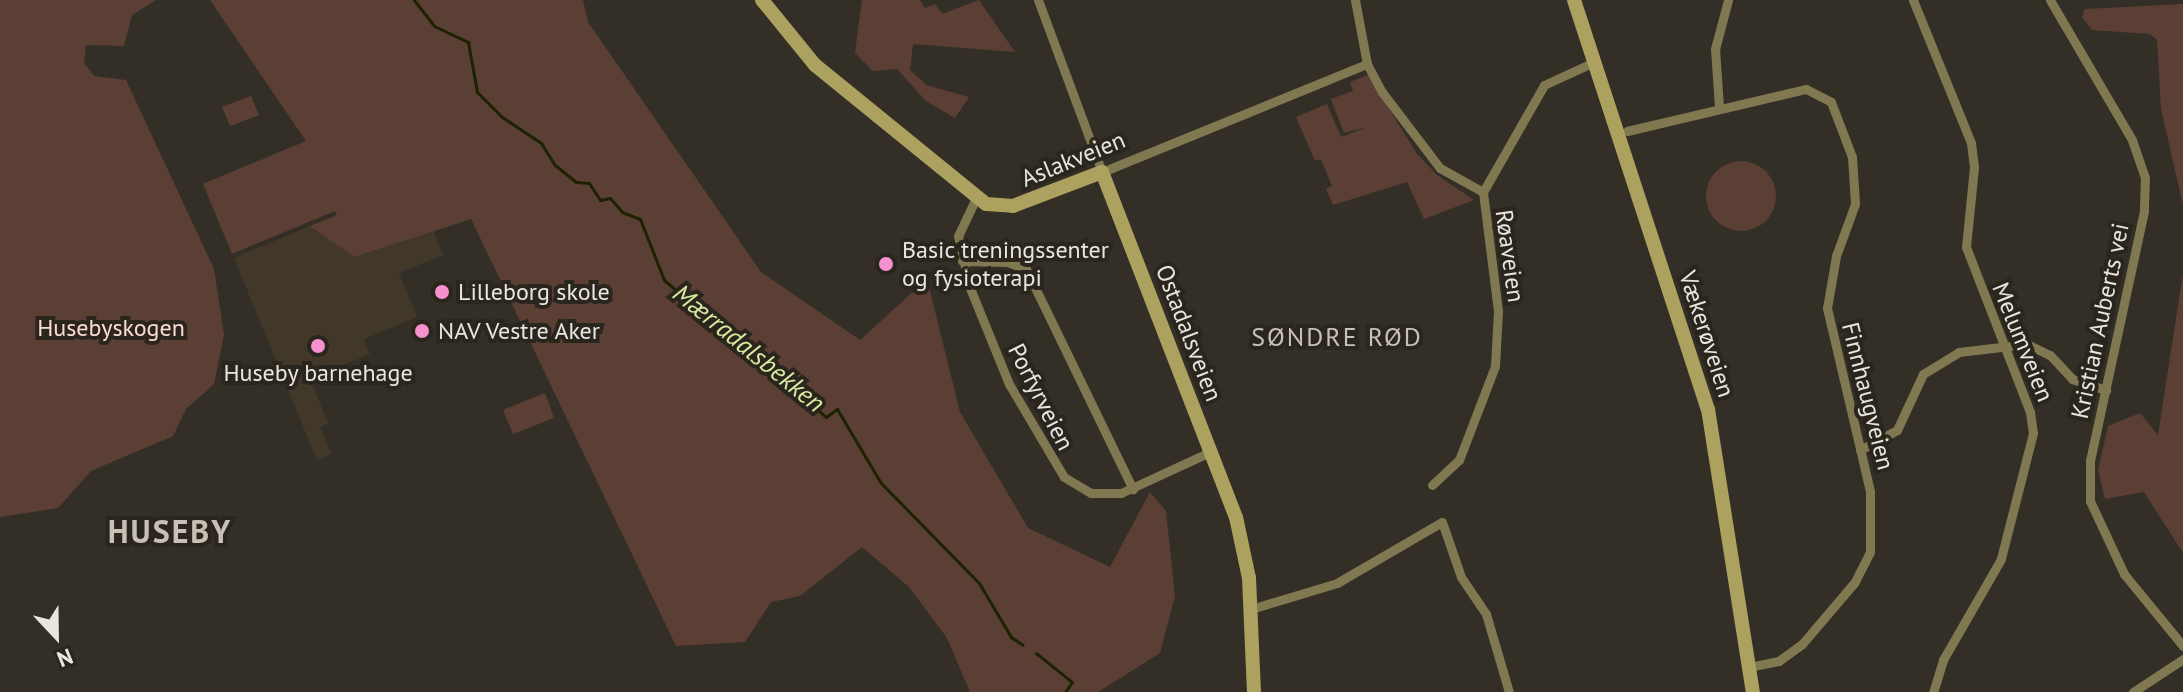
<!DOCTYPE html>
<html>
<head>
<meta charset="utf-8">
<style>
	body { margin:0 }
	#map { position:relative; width:2183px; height:692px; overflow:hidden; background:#342f26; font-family:"PT Sans",sans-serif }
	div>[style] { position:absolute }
	.built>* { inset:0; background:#41382a }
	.green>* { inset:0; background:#5b3f34 }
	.round { border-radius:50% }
	.stream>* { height:3px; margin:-1.5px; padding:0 1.5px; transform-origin:1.5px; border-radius:1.5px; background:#1d2201 }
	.street>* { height:9px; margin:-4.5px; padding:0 4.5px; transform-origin:4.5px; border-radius:4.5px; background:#807851 }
	.secondary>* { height:14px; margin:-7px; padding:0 7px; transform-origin:7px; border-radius:7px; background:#ada160 }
	.dots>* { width:22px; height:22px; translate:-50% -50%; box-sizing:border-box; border:4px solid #2a251d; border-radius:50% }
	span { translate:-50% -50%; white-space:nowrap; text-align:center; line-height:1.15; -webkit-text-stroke:8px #2a251d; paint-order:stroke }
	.street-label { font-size:24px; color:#e9e6e1 }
	.poi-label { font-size:24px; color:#e9e6e1 }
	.left { translate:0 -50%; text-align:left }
	.park-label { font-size:24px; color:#fcdcd1 }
	.neighbourhood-label { font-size:26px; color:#c7c0b6; letter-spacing:2px }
	.water-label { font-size:26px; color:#daeaa0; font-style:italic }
	.district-label { font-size:32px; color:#c7c0b6; font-weight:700; letter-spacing:2px }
	.north { position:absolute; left:16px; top:596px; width:80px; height:80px; -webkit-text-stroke:6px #2a251d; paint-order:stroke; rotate:158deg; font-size:22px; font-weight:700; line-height:32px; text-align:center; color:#e9e6e1 }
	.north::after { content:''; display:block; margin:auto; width:28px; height:36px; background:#e9e6e1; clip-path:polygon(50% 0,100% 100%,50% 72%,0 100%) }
</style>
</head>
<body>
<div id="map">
	<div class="built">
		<div style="clip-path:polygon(310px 226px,354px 257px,433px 230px,443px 255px,399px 273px,417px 317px,364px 339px,370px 354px,310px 379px,328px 423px,320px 427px,332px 454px,317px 460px,234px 258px)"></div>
	</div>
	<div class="green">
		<div style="clip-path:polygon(0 0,156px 0,132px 15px,124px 46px,86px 45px,84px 63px,94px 76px,126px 80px,214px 269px,224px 335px,214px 384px,186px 409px,173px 436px,91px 471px,58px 508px,0 517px)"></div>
		<div style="clip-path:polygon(210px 0,583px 0,588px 22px,761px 272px,860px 340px,927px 279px,960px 412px,1028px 528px,1110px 567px,1150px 492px,1166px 511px,1175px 596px,1160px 653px,1098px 692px,970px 692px,947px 638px,909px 587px,862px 547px,800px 596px,771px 602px,745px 642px,676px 646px,471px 219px,354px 257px,310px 226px,337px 215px,335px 211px,232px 254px,203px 184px,306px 141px)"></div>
		<div style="clip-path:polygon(862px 0,920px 0,925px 8px,935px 4px,942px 14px,979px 0,1015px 52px,913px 44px,910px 70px,926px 85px,969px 97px,955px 118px,926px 101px,897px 69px,873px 71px,855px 53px)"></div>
		<div style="clip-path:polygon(2183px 4px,2183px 205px,2161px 109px,2157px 40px,2150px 34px,2092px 30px,2082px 17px,2085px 9px)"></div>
		<div style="clip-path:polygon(1368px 75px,1417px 154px,1437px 175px,1474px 200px,1424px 219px,1407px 182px,1333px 205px,1326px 189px,1332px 186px,1321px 159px,1315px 161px,1296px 117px,1327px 104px,1341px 137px,1367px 127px,1344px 133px,1331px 99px,1353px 91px,1350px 82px)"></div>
		<div style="clip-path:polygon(251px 96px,259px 115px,230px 126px,222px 107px)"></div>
		<div class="round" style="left:1706px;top:161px;width:70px;height:70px"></div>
		<div style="clip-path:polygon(2183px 273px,2183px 553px,2144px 492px,2105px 499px,2098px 470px,2108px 426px,2140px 413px,2158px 435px)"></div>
		<div style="clip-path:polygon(545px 393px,554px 418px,513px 434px,503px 410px)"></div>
	</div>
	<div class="stream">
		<div style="left:414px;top:0;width:33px;rotate:52deg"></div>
		<div style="left:434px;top:26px;width:38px;rotate:25deg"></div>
		<div style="left:468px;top:42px;width:51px;rotate:79.8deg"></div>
		<div style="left:477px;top:92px;width:35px;rotate:45deg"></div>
		<div style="left:502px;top:117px;width:47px;rotate:33.7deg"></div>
		<div style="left:541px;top:143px;width:26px;rotate:58deg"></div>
		<div style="left:555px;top:165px;width:27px;rotate:39deg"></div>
		<div style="left:576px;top:182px;width:13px;rotate:4deg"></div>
		<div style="left:589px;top:183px;width:20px;rotate:57deg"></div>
		<div style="left:600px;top:200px;width:10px;rotate:-11deg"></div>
		<div style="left:610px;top:198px;width:18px;rotate:49deg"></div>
		<div style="left:622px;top:212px;width:19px;rotate:21deg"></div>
		<div style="left:640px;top:219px;width:66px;rotate:68.5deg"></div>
		<div style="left:664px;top:280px;width:212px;rotate:40.2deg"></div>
		<div style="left:826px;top:417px;width:14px;rotate:-36deg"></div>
		<div style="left:837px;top:409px;width:86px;rotate:59.3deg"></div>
		<div style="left:881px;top:483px;width:140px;rotate:45.6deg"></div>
		<div style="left:979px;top:583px;width:63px;rotate:59.3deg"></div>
		<div style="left:1011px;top:637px;width:14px;rotate:34deg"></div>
		<div style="left:1036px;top:653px;width:46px;rotate:38.9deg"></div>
		<div style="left:1072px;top:682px;width:12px;rotate:125deg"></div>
	</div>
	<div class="street">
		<div style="left:1038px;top:0;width:184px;rotate:69.6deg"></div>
		<div style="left:1102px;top:172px;width:286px;rotate:-22.2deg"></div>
		<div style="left:1355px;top:0;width:65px;rotate:79.4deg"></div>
		<div style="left:1367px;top:64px;width:32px;rotate:62deg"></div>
		<div style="left:1382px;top:92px;width:96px;rotate:52.7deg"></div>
		<div style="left:1440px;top:168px;width:49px;rotate:29.2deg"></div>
		<div style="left:1913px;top:0;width:154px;rotate:67.9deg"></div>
		<div style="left:1971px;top:143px;width:24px;rotate:83deg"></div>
		<div style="left:1974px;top:167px;width:80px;rotate:95.7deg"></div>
		<div style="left:1966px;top:247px;width:177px;rotate:68.8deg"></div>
		<div style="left:2030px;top:412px;width:21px;rotate:82deg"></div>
		<div style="left:2033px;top:433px;width:130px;rotate:104.3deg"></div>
		<div style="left:2001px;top:559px;width:116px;rotate:119.9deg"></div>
		<div style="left:1943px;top:660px;width:34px;rotate:107deg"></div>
		<div style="left:2050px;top:0;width:162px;rotate:59.6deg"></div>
		<div style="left:2132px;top:140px;width:39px;rotate:71deg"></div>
		<div style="left:2145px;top:177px;width:34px;rotate:92deg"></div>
		<div style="left:2144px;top:211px;width:255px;rotate:102.2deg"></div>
		<div style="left:2090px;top:460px;width:41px;rotate:90deg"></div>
		<div style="left:2090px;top:501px;width:81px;rotate:65deg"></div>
		<div style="left:2124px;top:574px;width:93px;rotate:50.7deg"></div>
		<div style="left:1719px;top:107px;width:58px;rotate:-93.9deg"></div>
		<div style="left:1715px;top:49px;width:51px;rotate:-75.1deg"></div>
		<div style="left:1627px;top:131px;width:184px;rotate:-13.2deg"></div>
		<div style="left:1806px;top:89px;width:28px;rotate:27deg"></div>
		<div style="left:1831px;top:102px;width:59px;rotate:69.1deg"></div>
		<div style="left:1852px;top:157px;width:47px;rotate:86.3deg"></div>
		<div style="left:1855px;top:204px;width:55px;rotate:110.1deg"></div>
		<div style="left:1836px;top:256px;width:53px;rotate:99.8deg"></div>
		<div style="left:1827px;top:308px;width:189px;rotate:76.8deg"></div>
		<div style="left:1870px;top:492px;width:60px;rotate:90deg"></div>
		<div style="left:1870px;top:552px;width:35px;rotate:117deg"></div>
		<div style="left:1854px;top:583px;width:80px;rotate:130.4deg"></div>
		<div style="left:1802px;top:644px;width:29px;rotate:144deg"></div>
		<div style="left:1779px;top:661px;width:32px;rotate:169deg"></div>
		<div style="left:976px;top:198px;width:42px;rotate:115.3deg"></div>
		<div style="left:958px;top:236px;width:53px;rotate:77deg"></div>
		<div style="left:970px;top:288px;width:104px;rotate:67.9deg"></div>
		<div style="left:1009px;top:384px;width:108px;rotate:59.4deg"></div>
		<div style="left:1064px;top:477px;width:31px;rotate:31deg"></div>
		<div style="left:1091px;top:493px;width:30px"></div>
		<div style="left:1121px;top:493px;width:100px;rotate:-24.8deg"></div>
		<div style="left:962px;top:261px;width:45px;rotate:1.3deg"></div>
		<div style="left:1007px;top:262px;width:20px;rotate:20deg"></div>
		<div style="left:1026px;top:269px;width:245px;rotate:64.1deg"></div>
		<div style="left:1860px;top:450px;width:42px;rotate:-28.4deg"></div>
		<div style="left:1897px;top:430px;width:62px;rotate:-65.1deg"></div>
		<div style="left:1923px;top:374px;width:42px;rotate:-31.4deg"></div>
		<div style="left:1959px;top:352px;width:68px;rotate:-6.7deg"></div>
		<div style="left:2027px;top:344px;width:25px;rotate:26deg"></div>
		<div style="left:2050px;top:355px;width:33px;rotate:47deg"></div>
		<div style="left:2072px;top:379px;width:36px;rotate:18deg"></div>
		<div style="left:1432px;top:485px;width:37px;rotate:-43deg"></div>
		<div style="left:1459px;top:460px;width:101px;rotate:-69deg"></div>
		<div style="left:1495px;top:366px;width:55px;rotate:-86.9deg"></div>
		<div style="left:1498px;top:311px;width:120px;rotate:-97.2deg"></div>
		<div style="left:1483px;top:192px;width:123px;rotate:-60.3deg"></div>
		<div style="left:1544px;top:85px;width:55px;rotate:-24.7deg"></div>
		<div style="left:1251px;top:609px;width:90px;rotate:-16.8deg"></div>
		<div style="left:1337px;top:583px;width:121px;rotate:-30.2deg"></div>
		<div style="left:1442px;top:522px;width:58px;rotate:70.9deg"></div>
		<div style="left:1461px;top:577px;width:45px;rotate:56deg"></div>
		<div style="left:1486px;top:614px;width:81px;rotate:73.6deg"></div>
		<div style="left:2133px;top:692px;width:60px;rotate:-33.4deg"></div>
	</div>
	<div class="secondary">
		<div style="left:762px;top:0;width:84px;rotate:50.8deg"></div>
		<div style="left:815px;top:65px;width:220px;rotate:39.1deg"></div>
		<div style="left:986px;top:204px;width:27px;rotate:4deg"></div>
		<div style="left:1013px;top:206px;width:95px;rotate:-20.9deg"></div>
		<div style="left:1102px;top:172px;width:370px;rotate:68.8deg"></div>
		<div style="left:1236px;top:517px;width:62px;rotate:78deg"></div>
		<div style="left:1249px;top:578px;width:114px;rotate:87.5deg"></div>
		<div style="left:1574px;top:0;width:430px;rotate:71.9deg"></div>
		<div style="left:1708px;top:409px;width:287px;rotate:81deg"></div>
	</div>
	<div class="dots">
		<div style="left:886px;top:264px;background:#f690cf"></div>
		<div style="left:442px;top:292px;background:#f690cf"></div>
		<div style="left:422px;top:331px;background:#f690cf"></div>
		<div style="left:318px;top:346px;background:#f690cf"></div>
	</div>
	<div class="street-label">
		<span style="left:1073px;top:159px;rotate:-22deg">Aslakveien</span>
		<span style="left:1510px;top:256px;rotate:82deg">Røaveien</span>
		<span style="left:2100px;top:321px;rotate:-78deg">Kristian Auberts vei</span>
		<span style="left:1189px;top:333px;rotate:69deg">Ostadalsveien</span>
		<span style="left:1707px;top:334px;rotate:72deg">Vækerøveien</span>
		<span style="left:2023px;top:342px;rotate:68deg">Melumveien</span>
		<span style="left:1868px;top:396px;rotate:76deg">Finnhaugveien</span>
		<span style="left:1041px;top:397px;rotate:63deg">Porfyrveien</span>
	</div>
	<div class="poi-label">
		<span class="left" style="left:902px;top:264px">Basic treningssenter<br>og fysioterapi</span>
		<span class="left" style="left:458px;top:292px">Lilleborg skole</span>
		<span class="left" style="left:438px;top:331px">NAV Vestre Aker</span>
		<span style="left:318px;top:373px">Huseby barnehage</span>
	</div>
	<div class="park-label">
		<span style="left:111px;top:328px">Husebyskogen</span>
	</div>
	<div class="neighbourhood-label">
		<span style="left:1337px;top:337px">SØNDRE RØD</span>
	</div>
	<div class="water-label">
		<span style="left:749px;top:348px;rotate:39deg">Mærradalsbekken</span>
	</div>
	<div class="district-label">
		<span style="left:170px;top:531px">HUSEBY</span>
	</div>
	<div class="north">N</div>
</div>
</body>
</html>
